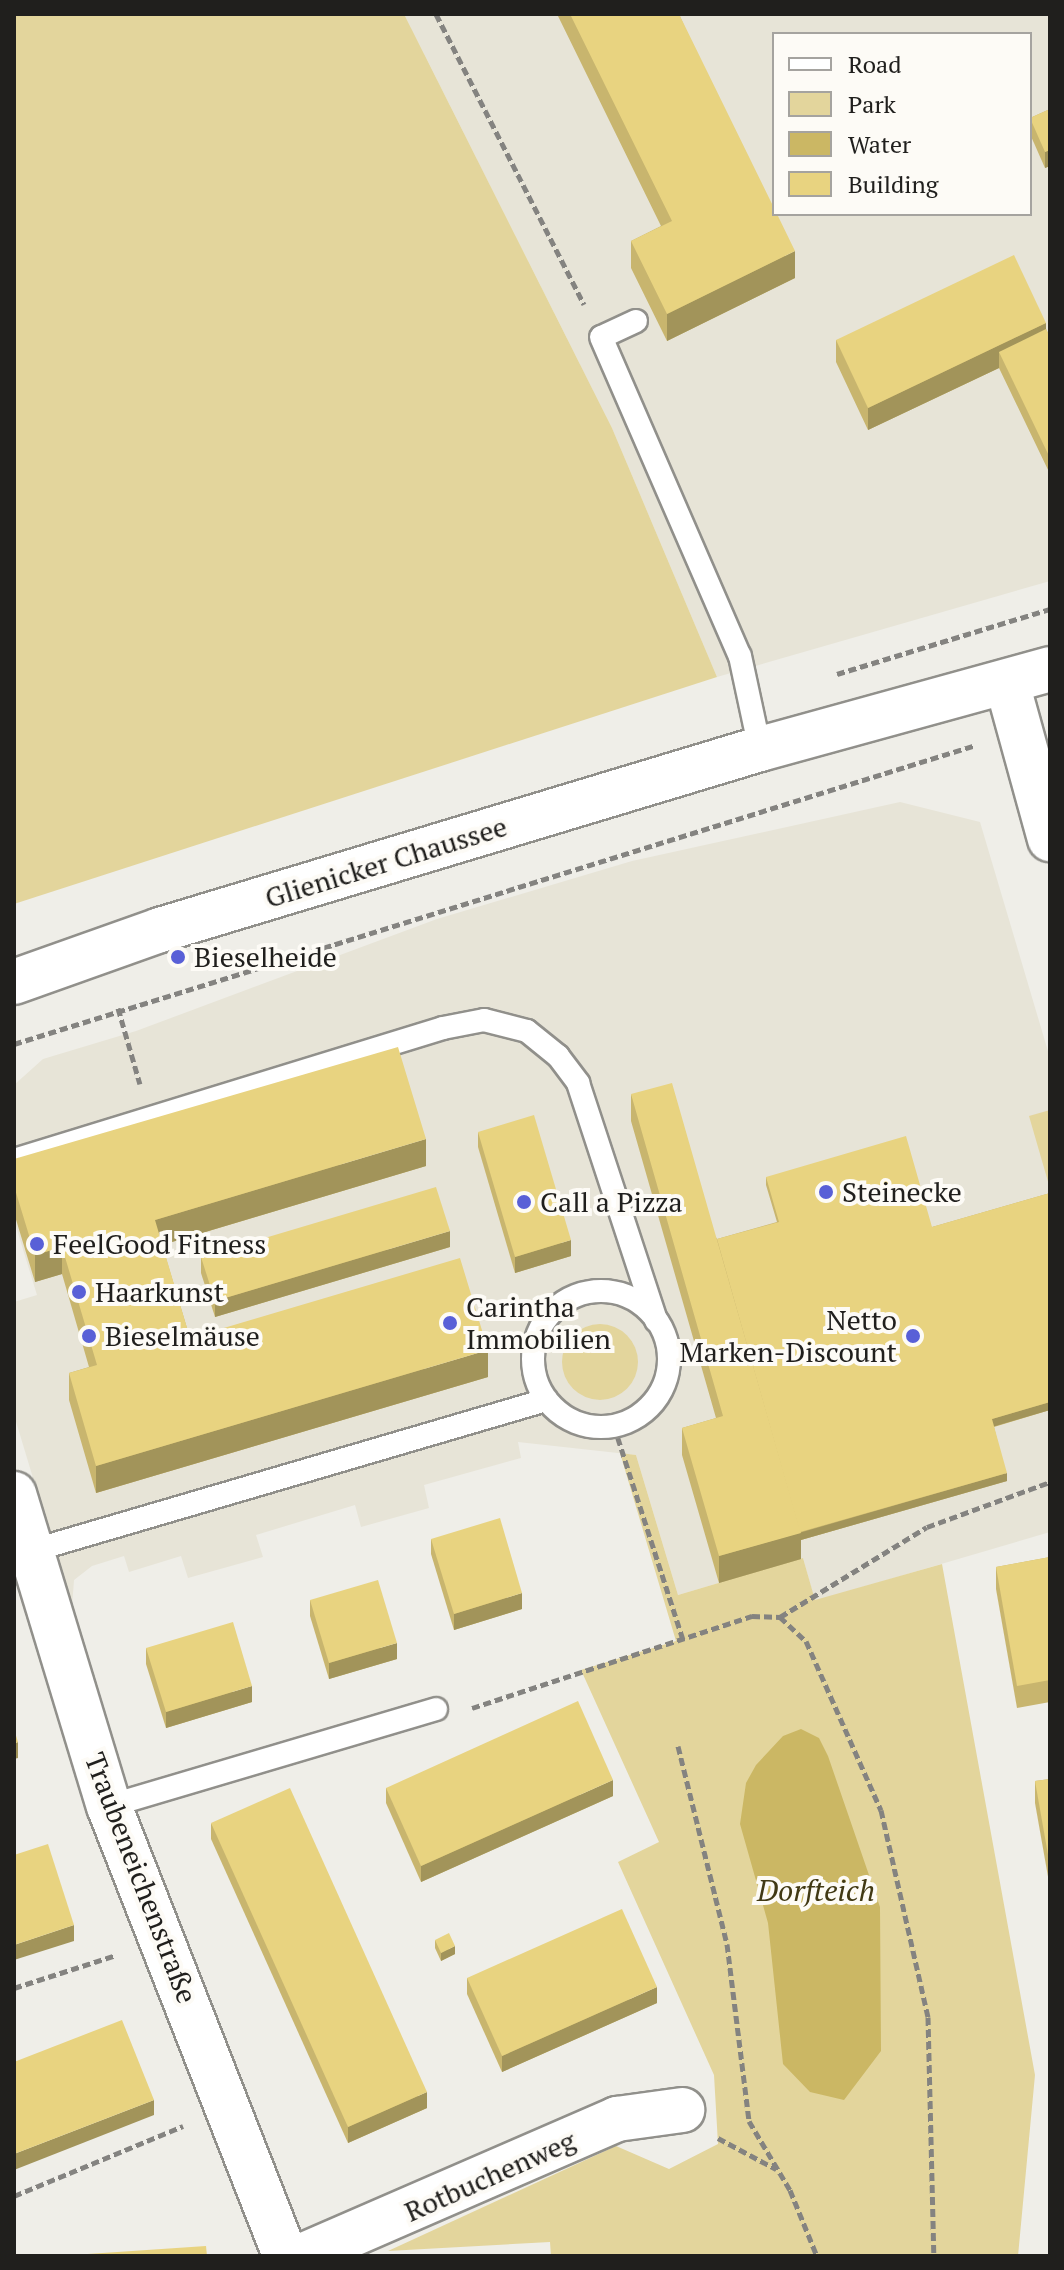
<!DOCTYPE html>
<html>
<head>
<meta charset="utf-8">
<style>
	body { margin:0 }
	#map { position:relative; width:1064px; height:2270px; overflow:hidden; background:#efeee8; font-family:"PT Serif",serif }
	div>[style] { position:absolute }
	.built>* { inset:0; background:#e7e4d7 }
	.green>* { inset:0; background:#e3d59c }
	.round { border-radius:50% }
	.water>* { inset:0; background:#cbb764 }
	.path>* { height:5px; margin-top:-2.5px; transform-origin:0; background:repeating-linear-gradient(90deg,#848380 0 8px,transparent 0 12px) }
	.roads { filter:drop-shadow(2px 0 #91908b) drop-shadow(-2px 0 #91908b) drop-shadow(0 2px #91908b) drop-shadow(0 -2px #91908b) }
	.service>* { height:22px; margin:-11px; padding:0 11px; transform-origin:11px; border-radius:11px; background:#fff }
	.service>.ring { margin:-11px; padding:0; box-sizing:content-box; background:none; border:22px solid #fff; border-radius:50% }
	.minor>* { height:44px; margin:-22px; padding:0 22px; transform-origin:22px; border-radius:22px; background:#fff }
	.secondary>* { height:44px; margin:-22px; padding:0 22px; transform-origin:22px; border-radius:22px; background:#fff }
	.wall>* { inset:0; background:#c8b56e }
	.shaded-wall>* { inset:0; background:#a2945a }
	.building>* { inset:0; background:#e8d380 }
	.dots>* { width:22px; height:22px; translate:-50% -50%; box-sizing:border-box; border:4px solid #fdfbf6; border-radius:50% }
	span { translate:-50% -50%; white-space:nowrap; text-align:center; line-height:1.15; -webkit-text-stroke:8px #fdfbf6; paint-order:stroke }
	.street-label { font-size:28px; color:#201f1d }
	.poi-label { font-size:28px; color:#201f1d }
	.left { translate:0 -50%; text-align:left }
	.right { translate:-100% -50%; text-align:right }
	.water-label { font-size:30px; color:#413914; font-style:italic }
	.frame { position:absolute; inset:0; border:16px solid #201f1d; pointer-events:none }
	.legend { position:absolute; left:772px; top:32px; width:260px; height:184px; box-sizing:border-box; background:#fdfbf6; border:2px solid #a5a39f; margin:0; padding:10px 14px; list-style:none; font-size:24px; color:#201f1d }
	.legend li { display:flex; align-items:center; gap:16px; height:40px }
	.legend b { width:40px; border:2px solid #a5a39f }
</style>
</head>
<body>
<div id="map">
	<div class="built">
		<div style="clip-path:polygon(evenodd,404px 14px,1050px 14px,1050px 581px,717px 677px,612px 428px,404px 14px,774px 34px,1030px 34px,1030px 214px,774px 214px,774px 34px)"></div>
		<div style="clip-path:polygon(900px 802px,980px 822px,1050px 1058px,1050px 1532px,815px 1601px,803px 1558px,678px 1595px,636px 1455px,518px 1442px,521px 1458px,424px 1485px,429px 1508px,361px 1527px,355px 1505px,256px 1535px,263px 1557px,188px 1578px,181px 1556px,129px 1572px,124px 1556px,92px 1566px,74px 1580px,72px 1607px,14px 1415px,14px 1302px,37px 1295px,14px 1220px,14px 1085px,43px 1059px,136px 1031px,437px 919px,632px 861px)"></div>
	</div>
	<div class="green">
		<div style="clip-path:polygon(14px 14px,404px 14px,612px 428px,717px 677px,14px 904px)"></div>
		<div style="clip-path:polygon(1050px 1110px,1050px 1184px,1049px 1185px,1029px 1116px)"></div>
		<div class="round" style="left:562px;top:1324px;width:76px;height:76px"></div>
		<div style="clip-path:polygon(620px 1453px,636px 1455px,678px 1595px,803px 1558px,815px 1600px,942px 1564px,1035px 2075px,1018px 2256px,551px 2256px,550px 2242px,388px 2251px,616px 2146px,669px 2169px,718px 2144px,714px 2075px,618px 1862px,659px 1842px,581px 1670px,676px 1641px)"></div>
	</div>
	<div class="water">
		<div style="clip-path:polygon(801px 1729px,819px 1738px,828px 1756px,880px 1907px,881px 2051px,844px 2100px,810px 2092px,783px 2064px,768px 1923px,740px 1824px,746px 1783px,756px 1765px,783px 1736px)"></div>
	</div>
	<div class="path">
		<div style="left:436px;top:14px;width:326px;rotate:63deg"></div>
		<div style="left:837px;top:674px;width:223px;rotate:-17deg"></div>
		<div style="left:118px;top:1008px;width:79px;rotate:73.9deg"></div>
		<div style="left:14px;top:1044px;width:1007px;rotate:-17.27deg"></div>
		<div style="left:614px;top:1426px;width:225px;rotate:72.1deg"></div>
		<div style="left:780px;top:1617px;width:35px;rotate:43deg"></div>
		<div style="left:806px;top:1641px;width:185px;rotate:66.1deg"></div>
		<div style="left:881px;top:1810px;width:212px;rotate:77.2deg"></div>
		<div style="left:928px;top:2017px;width:239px;rotate:88.6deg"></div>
		<div style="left:472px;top:1708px;width:295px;rotate:-18.2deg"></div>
		<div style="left:752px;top:1616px;width:28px;rotate:2deg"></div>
		<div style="left:780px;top:1617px;width:172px;rotate:-31.5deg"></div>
		<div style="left:927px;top:1527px;width:131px;rotate:-20.1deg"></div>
		<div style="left:678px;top:1746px;width:204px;rotate:76.1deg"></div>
		<div style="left:727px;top:1944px;width:178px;rotate:82.9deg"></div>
		<div style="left:749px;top:2121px;width:80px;rotate:59.3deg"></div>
		<div style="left:790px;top:2190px;width:71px;rotate:67.8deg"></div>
		<div style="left:14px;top:1988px;width:107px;rotate:-17.9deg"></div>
		<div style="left:718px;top:2138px;width:66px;rotate:28.1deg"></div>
		<div style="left:14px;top:2196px;width:183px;rotate:-22.5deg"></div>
		<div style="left:770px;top:2256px;width:2px"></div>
	</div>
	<div class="roads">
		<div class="service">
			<div style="left:636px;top:321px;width:38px;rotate:155deg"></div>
			<div style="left:601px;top:337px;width:348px;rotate:66.5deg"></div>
			<div style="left:740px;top:656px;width:95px;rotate:77.9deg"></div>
			<div style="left:14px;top:1160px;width:449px;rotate:-17.1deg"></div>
			<div style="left:443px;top:1028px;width:42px;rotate:-11deg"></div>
			<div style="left:484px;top:1020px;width:44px;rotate:14.3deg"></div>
			<div style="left:527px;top:1031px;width:40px;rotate:39deg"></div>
			<div style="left:558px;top:1056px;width:34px;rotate:53deg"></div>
			<div style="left:578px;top:1083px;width:250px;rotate:71.8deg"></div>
			<div class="ring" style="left:533px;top:1291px;width:114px;height:114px"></div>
			<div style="left:31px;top:1551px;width:537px;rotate:-16.34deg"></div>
			<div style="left:109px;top:1806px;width:341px;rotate:-16.5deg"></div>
		</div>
		<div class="minor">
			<div style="left:1007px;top:683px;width:162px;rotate:74.6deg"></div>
			<div style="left:14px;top:1494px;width:326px;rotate:73.1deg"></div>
			<div style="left:109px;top:1806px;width:483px;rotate:68.6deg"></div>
			<div style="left:302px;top:2256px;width:344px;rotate:-23.5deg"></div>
			<div style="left:617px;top:2119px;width:66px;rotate:-7.9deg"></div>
		</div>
		<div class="secondary">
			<div style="left:14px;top:982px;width:155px;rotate:-19.6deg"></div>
			<div style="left:160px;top:930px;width:627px;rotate:-16.79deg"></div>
			<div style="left:760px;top:749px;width:301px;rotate:-15.4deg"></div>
		</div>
	</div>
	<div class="wall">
		<div style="clip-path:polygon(557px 14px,679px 14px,795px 278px,667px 341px,631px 268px,631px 241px,661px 226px)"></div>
		<div style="clip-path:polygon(1050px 109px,1050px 166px,1045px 168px,1030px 134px,1030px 118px)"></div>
		<div style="clip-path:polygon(1046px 323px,1046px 329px,1050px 337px,1050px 474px,999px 368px,868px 430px,836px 362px,836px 340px)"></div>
		<div style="clip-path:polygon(631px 1094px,717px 1239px,777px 1222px,766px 1185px,766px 1177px,932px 1227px,1050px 1193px,1050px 1410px,994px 1427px,1007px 1481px,801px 1540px,801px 1559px,719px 1583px,682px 1455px,682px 1428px,716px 1418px,631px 1121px)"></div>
		<div style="clip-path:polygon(478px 1132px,571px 1256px,515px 1273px,478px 1147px)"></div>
		<div style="clip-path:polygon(14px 1159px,426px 1166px,162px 1245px,190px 1338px,488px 1377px,96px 1493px,69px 1400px,69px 1373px,89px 1367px,62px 1274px,35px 1282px,14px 1213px)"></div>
		<div style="clip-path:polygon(450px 1247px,215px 1317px,201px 1273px,201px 1257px)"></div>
		<div style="clip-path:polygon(431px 1539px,522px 1609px,454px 1630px,431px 1554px)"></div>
		<div style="clip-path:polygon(1050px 1557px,1050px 1702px,1017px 1708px,996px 1589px,996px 1567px)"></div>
		<div style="clip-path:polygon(310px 1600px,397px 1659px,329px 1679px,310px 1616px)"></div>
		<div style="clip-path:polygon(146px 1648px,252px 1702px,166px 1728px,146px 1664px)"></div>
		<div style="clip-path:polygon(1050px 1779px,1050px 1888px,1035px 1803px,1035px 1781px)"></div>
		<div style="clip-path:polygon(386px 1788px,613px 1796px,421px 1882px,386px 1803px)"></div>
		<div style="clip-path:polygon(211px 1823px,427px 2108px,348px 2143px,211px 1839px)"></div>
		<div style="clip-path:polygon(435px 1940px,455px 1954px,441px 1961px,435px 1948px)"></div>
		<div style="clip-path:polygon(467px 1978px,657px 2003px,502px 2072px,467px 1994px)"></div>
	</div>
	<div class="shaded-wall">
		<div style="clip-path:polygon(1050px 150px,1050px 166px,1045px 168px,1045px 152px)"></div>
		<div style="clip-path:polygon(795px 251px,795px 278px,667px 341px,667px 314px)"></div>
		<div style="clip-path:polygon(1046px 323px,1046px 345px,999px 352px,999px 368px,868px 430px,868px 408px)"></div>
		<div style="clip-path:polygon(426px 1139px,426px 1166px,155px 1247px,155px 1220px)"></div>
		<div style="clip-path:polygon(450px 1231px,450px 1247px,215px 1317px,215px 1301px)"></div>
		<div style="clip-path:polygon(571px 1240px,571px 1256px,515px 1273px,515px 1257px)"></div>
		<div style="clip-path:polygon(62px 1247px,62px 1274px,35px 1282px,35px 1255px)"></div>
		<div style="clip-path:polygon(488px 1350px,488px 1377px,96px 1493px,96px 1466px)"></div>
		<div style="clip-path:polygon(1050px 1402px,1050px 1410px,992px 1427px,992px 1419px)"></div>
		<div style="clip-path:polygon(1007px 1473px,1007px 1481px,801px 1540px,801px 1559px,719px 1583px,719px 1556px)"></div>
		<div style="clip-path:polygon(522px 1593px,522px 1609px,454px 1630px,454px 1614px)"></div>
		<div style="clip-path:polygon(397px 1643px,397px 1659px,329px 1679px,329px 1663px)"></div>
		<div style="clip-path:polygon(252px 1686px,252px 1702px,166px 1728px,166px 1712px)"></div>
		<div style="clip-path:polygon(18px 1742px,18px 1758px,14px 1759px,14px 1744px)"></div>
		<div style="clip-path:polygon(613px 1780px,613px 1796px,421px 1882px,421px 1866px)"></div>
		<div style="clip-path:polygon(74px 1925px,74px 1941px,14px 1960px,14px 1945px)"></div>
		<div style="clip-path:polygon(455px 1946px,455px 1954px,441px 1961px,441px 1953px)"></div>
		<div style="clip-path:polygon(657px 1987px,657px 2003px,502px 2072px,502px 2056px)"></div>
		<div style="clip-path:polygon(427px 2092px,427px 2108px,348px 2143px,348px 2127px)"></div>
		<div style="clip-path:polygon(154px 2100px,154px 2115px,14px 2170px,14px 2154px)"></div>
	</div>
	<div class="building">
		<div style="clip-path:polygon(570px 14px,679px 14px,774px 208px,774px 214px,777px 214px,795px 251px,667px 314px,631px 241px,672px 221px)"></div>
		<div style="clip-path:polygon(1050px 109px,1050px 150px,1045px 152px,1030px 118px)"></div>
		<div style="clip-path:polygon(1014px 255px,1046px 323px,868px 408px,836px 340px)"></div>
		<div style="clip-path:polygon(1046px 329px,1050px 337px,1050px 458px,999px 352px)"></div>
		<div style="clip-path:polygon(398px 1047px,426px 1139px,155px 1220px,190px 1338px,460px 1258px,488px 1350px,96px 1466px,69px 1373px,97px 1365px,62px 1247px,35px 1255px,14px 1186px,14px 1159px)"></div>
		<div style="clip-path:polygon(672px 1083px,801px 1533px,719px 1556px,682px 1428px,723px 1416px,631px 1094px)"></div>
		<div style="clip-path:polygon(534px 1115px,571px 1240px,515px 1257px,478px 1132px)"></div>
		<div style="clip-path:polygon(906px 1136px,932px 1227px,1050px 1193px,1050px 1402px,992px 1419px,1007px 1473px,800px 1532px,717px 1239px,779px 1222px,766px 1177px)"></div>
		<div style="clip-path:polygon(436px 1187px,450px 1231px,215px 1301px,201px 1257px)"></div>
		<div style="clip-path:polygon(500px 1518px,522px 1593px,454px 1614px,431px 1539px)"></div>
		<div style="clip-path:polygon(1050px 1557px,1050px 1680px,1017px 1686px,996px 1567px)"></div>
		<div style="clip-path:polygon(378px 1580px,397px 1643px,329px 1663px,310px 1600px)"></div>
		<div style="clip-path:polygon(233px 1622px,252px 1686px,166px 1712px,146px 1648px)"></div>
		<div style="clip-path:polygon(578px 1701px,613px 1780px,421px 1866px,386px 1788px)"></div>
		<div style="clip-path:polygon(14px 1729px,18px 1742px,14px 1744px)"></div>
		<div style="clip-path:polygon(1050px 1779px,1050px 1866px,1035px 1781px)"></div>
		<div style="clip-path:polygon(290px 1788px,427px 2092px,348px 2127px,211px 1823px)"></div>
		<div style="clip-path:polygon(48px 1844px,74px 1925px,14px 1945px,14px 1855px)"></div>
		<div style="clip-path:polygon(622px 1909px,657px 1987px,502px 2056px,467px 1978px)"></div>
		<div style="clip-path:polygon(449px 1933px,455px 1946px,441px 1953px,435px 1940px)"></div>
		<div style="clip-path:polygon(122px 2020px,154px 2100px,14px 2154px,14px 2062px)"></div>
		<div style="clip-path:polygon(206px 2246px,207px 2256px,58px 2256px)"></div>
	</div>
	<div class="dots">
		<div style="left:178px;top:957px;background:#5960d7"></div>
		<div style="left:826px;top:1192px;background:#5960d7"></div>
		<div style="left:524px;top:1202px;background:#5960d7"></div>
		<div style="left:37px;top:1244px;background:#5960d7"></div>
		<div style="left:79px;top:1292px;background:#5960d7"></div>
		<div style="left:450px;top:1323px;background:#5960d7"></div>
		<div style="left:89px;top:1336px;background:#5960d7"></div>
		<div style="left:913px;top:1336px;background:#5960d7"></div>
	</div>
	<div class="street-label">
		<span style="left:386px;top:862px;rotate:-17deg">Glienicker Chaussee</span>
		<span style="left:141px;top:1878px;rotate:69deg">Traubeneichenstraße</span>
		<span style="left:490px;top:2176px;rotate:-24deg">Rotbuchenweg</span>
	</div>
	<div class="poi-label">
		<span class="left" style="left:194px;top:957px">Bieselheide</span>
		<span class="left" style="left:842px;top:1192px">Steinecke</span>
		<span class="left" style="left:540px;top:1202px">Call a Pizza</span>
		<span class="left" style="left:53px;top:1244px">FeelGood Fitness</span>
		<span class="left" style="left:95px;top:1292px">Haarkunst</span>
		<span class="left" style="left:466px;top:1323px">Carintha<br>Immobilien</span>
		<span class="right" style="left:897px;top:1336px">Netto<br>Marken-Discount</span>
		<span class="left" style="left:105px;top:1336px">Bieselmäuse</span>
	</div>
	<div class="water-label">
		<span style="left:816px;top:1890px">Dorfteich</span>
	</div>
	<div class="frame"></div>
	<ul class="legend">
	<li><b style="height:10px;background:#fff"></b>Road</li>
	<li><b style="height:22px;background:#e3d59c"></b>Park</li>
	<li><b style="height:22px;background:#cbb764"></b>Water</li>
	<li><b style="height:22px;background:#e8d380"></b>Building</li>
	</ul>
</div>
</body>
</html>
